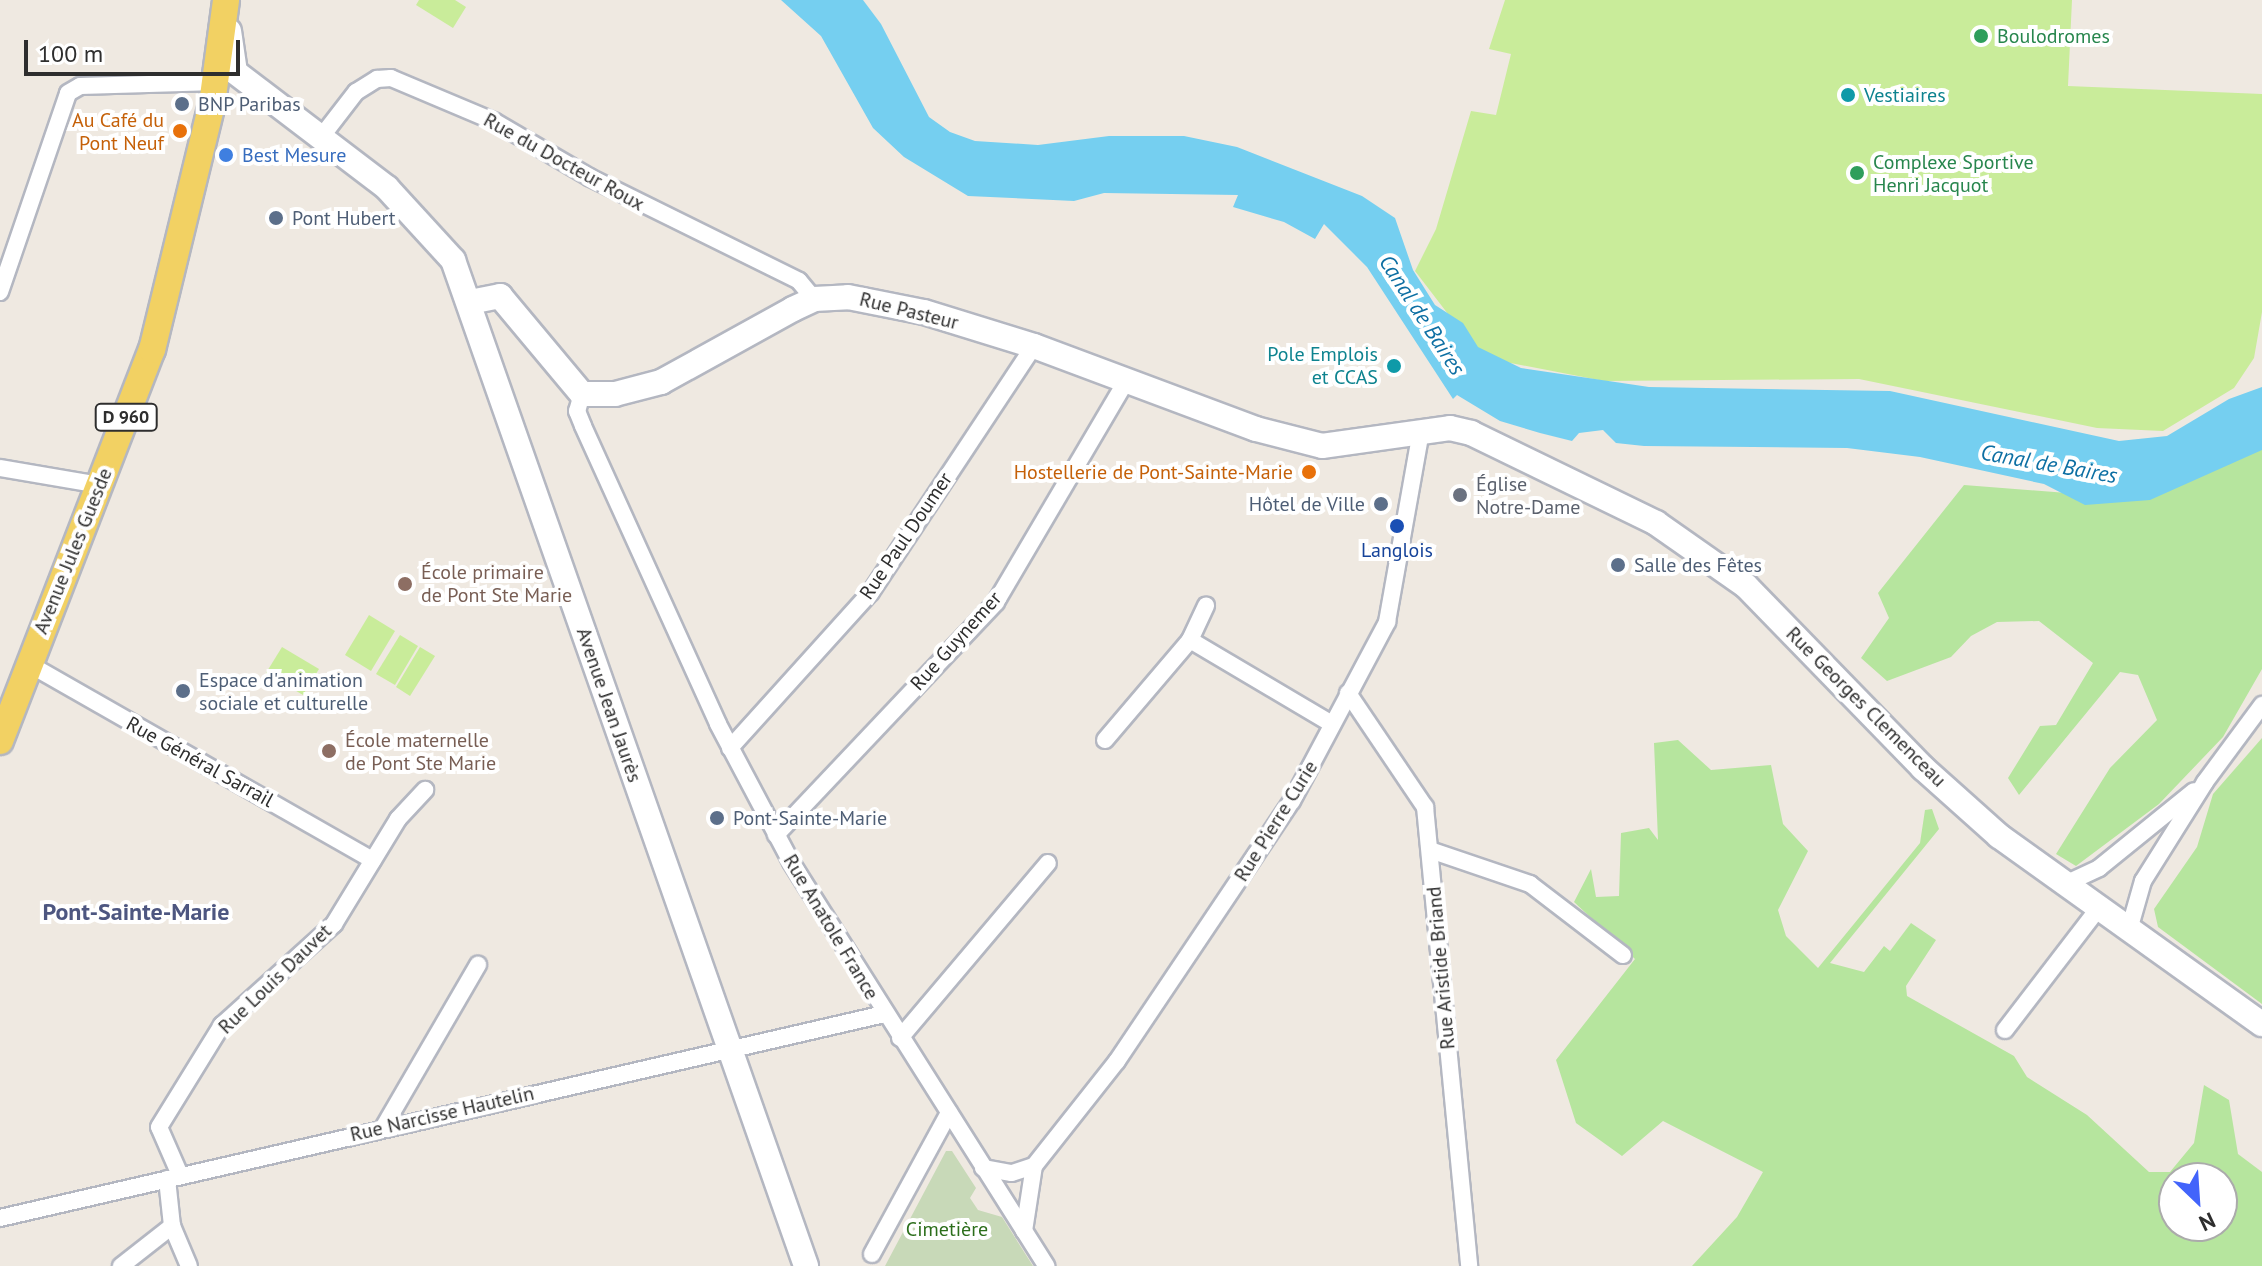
<!DOCTYPE html>
<html>
<head>
<meta charset="utf-8">
<style>
	body { margin:0 }
	#map { position:relative; width:2262px; height:1266px; overflow:hidden; background:#efe9e1; font-family:"PT Sans",sans-serif }
	div>[style] { position:absolute }
	.green>* { inset:0; background:#b6e59e }
	.cemetery>* { inset:0; background:#c8d9b8 }
	.pitch>* { inset:0; background:#c9ec9a }
	.water>* { inset:0; background:#75cff0 }
	.roads { filter:drop-shadow(2px 0 #b4b7c1) drop-shadow(-2px 0 #b4b7c1) drop-shadow(0 2px #b4b7c1) drop-shadow(0 -2px #b4b7c1) }
	.street>* { height:16px; margin:-8px; padding:0 8px; transform-origin:8px; border-radius:8px; background:#fff }
	.secondary>* { height:24px; margin:-12px; padding:0 12px; transform-origin:12px; border-radius:12px; background:#fff }
	.primary>* { height:26px; margin:-13px; padding:0 13px; transform-origin:13px; border-radius:13px; background:#f2d163 }
	.dots>* { width:22px; height:22px; translate:-50% -50%; box-sizing:border-box; border:4px solid #fff; border-radius:50% }
	span { translate:-50% -50%; white-space:nowrap; text-align:center; line-height:1.15; -webkit-text-stroke:8px #fff; paint-order:stroke }
	.shield-label span { padding:2px 6px; background:#fff; border:2px solid; border-radius:6px; -webkit-text-stroke-width:0 }
	.shield-label { font-size:18px; color:#2e2e2e; font-weight:700 }
	.leisure-label { font-size:20px; color:#27864d }
	.left { translate:0 -50%; text-align:left }
	.culture-label { font-size:20px; color:#0d838f }
	.right { translate:-100% -50%; text-align:right }
	.service-label { font-size:20px; color:#4e5e75 }
	.food-label { font-size:20px; color:#c56008 }
	.shop-label { font-size:20px; color:#366cbe }
	.street-label { font-size:20px; color:#2e2e2e }
	.worship-label { font-size:20px; color:#5b616d }
	.transit-label { font-size:20px; color:#164399 }
	.education-label { font-size:20px; color:#785e54 }
	.park-label { font-size:20px; color:#2c6e1b }
	.water-label { font-size:22px; color:#0d6fa3; font-style:italic }
	.quarter-label { font-size:24px; color:#4d5680; font-weight:700 }
	.north { position:absolute; left:2158px; top:1162px; width:80px; height:80px; box-sizing:border-box; background:#fff; border:2px solid #ababab; border-radius:50%; rotate:155deg; font-size:22px; font-weight:700; line-height:32px; text-align:center; color:#2e2e2e }
	.north::after { content:''; display:block; margin:auto; width:28px; height:36px; background:#4264fb; clip-path:polygon(50% 0,100% 100%,50% 72%,0 100%) }
	.scale { position:absolute; left:24px; top:40px; width:216px; height:36px; box-sizing:border-box; border:4px solid #2e2e2e; border-top:0; padding-left:10px; font-size:24px; line-height:28px; white-space:nowrap; color:#2e2e2e; -webkit-text-stroke:6px #fff; paint-order:stroke }
</style>
</head>
<body>
<div id="map">
	<div class="green">
		<div style="clip-path:polygon(2262px 429px,2262px 669px,2223px 737px,2159px 804px,2076px 866px,2056px 854px,2110px 768px,2157px 720px,2138px 675px,2120px 672px,2019px 795px,2008px 778px,2040px 726px,2056px 725px,2093px 663px,2039px 621px,1997px 622px,1971px 636px,1951px 657px,1887px 681px,1861px 658px,1889px 618px,1878px 593px,1964px 485px,2131px 498px)"></div>
		<div style="clip-path:polygon(2262px 738px,2262px 1004px,2158px 927px,2154px 909px,2197px 847px,2213px 794px)"></div>
		<div style="clip-path:polygon(evenodd,1678px 740px,1711px 770px,1771px 765px,1783px 824px,1808px 851px,1778px 910px,1786px 936px,1818px 968px,1920px 843px,1925px 810px,1932px 809px,1939px 829px,1830px 963px,1864px 972px,1884px 946px,1890px 951px,1911px 923px,1936px 940px,1906px 986px,1907px 996px,2014px 1056px,2027px 1077px,2087px 1115px,2149px 1172px,2170px 1172px,2194px 1143px,2204px 1085px,2229px 1100px,2238px 1154px,2262px 1172px,2262px 1266px,1692px 1266px,1737px 1217px,1763px 1172px,1663px 1121px,1622px 1156px,1576px 1123px,1556px 1060px,1635px 959px,1574px 902px,1591px 869px,1596px 897px,1619px 896px,1621px 833px,1649px 828px,1658px 840px,1654px 743px,1678px 740px,2174px 1178px,2222px 1178px,2222px 1226px,2174px 1226px,2174px 1178px)"></div>
	</div>
	<div class="cemetery">
		<div style="clip-path:polygon(946px 1151px,952px 1151px,976px 1188px,970px 1198px,978px 1210px,1002px 1217px,1033px 1266px,885px 1266px)"></div>
	</div>
	<div class="pitch">
		<div style="clip-path:polygon(419px 0,455px 0,466px 7px,453px 28px,416px 5px)"></div>
		<div style="clip-path:polygon(1505px 0,2072px 0,2068px 86px,2262px 94px,2262px 312px,2254px 358px,2234px 388px,2163px 431px,2097px 428px,1859px 379px,1604px 381px,1500px 361px,1471px 344px,1415px 271px,1436px 229px,1471px 111px,1496px 115px,1511px 54px,1489px 49px)"></div>
		<div style="clip-path:polygon(369px 615px,395px 631px,371px 671px,345px 655px)"></div>
		<div style="clip-path:polygon(400px 635px,418px 646px,395px 685px,376px 674px)"></div>
		<div style="clip-path:polygon(282px 647px,319px 669px,303px 695px,266px 673px)"></div>
		<div style="clip-path:polygon(420px 647px,435px 656px,410px 696px,396px 687px)"></div>
	</div>
	<div class="water">
		<div style="clip-path:polygon(781px 0,863px 0,881px 24px,929px 117px,950px 132px,975px 141px,1038px 145px,1109px 136px,1184px 136px,1237px 147px,1362px 196px,1395px 218px,1413px 270px,1435px 305px,1463px 323px,1478px 347px,1521px 368px,1649px 387px,1890px 391px,2119px 441px,2167px 436px,2229px 399px,2262px 387px,2262px 450px,2150px 500px,2085px 505px,2044px 484px,1920px 457px,1847px 448px,1644px 446px,1616px 443px,1603px 430px,1579px 433px,1572px 441px,1540px 433px,1500px 421px,1457px 395px,1453px 399px,1367px 267px,1324px 224px,1315px 239px,1284px 222px,1233px 207px,1238px 195px,1104px 193px,1074px 201px,968px 196px,904px 157px,873px 128px,821px 36px)"></div>
	</div>
	<div class="roads">
		<div class="street">
			<div style="left:322px;top:136px;width:56px;rotate:-52.3deg"></div>
			<div style="left:356px;top:92px;width:25px;rotate:-32deg"></div>
			<div style="left:377px;top:79px;width:14px;rotate:-4deg"></div>
			<div style="left:391px;top:78px;width:113px;rotate:22.9deg"></div>
			<div style="left:495px;top:122px;width:109px;rotate:30.3deg"></div>
			<div style="left:589px;top:177px;width:234px;rotate:26.3deg"></div>
			<div style="left:799px;top:281px;width:23px;rotate:50deg"></div>
			<div style="left:0;top:292px;width:210px;rotate:-71.1deg"></div>
			<div style="left:68px;top:93px;width:14px;rotate:-30deg"></div>
			<div style="left:80px;top:86px;width:137px;rotate:-1.7deg"></div>
			<div style="left:582px;top:394px;width:18px;rotate:106deg"></div>
			<div style="left:577px;top:411px;width:16px;rotate:68deg"></div>
			<div style="left:583px;top:426px;width:327px;rotate:65.6deg"></div>
			<div style="left:718px;top:724px;width:156px;rotate:62.1deg"></div>
			<div style="left:791px;top:862px;width:478px;rotate:57.7deg"></div>
			<div style="left:0;top:468px;width:100px;rotate:9.7deg"></div>
			<div style="left:1190px;top:640px;width:38px;rotate:-65deg"></div>
			<div style="left:27px;top:663px;width:398px;rotate:29.7deg"></div>
			<div style="left:1348px;top:693px;width:138px;rotate:56deg"></div>
			<div style="left:1425px;top:807px;width:461px;rotate:84.5deg"></div>
			<div style="left:1105px;top:740px;width:131px;rotate:-49.6deg"></div>
			<div style="left:1190px;top:640px;width:165px;rotate:30.6deg"></div>
			<div style="left:730px;top:748px;width:210px;rotate:-47.9deg"></div>
			<div style="left:871px;top:592px;width:295px;rotate:-56.5deg"></div>
			<div style="left:776px;top:835px;width:320px;rotate:-46.6deg"></div>
			<div style="left:996px;top:602px;width:256px;rotate:-59.5deg"></div>
			<div style="left:1430px;top:850px;width:106px;rotate:18.8deg"></div>
			<div style="left:1530px;top:884px;width:117px;rotate:37.4deg"></div>
			<div style="left:2065px;top:884px;width:38px;rotate:-25deg"></div>
			<div style="left:2099px;top:868px;width:122px;rotate:-39deg"></div>
			<div style="left:2129px;top:930px;width:51px;rotate:-74.1deg"></div>
			<div style="left:2143px;top:881px;width:117px;rotate:-57.9deg"></div>
			<div style="left:2205px;top:782px;width:96px;rotate:-53.5deg"></div>
			<div style="left:2005px;top:1030px;width:153px;rotate:-52.5deg"></div>
			<div style="left:900px;top:1038px;width:229px;rotate:-49.8deg"></div>
			<div style="left:383px;top:1128px;width:189px;rotate:-59.8deg"></div>
			<div style="left:983px;top:1168px;width:29px;rotate:10deg"></div>
			<div style="left:1012px;top:1173px;width:23px;rotate:-18deg"></div>
			<div style="left:1034px;top:1166px;width:134px;rotate:-51.7deg"></div>
			<div style="left:1117px;top:1061px;width:313px;rotate:-56.1deg"></div>
			<div style="left:1292px;top:801px;width:203px;rotate:-62deg"></div>
			<div style="left:1387px;top:622px;width:193px;rotate:-79.9deg"></div>
			<div style="left:180px;top:1175px;width:52px;rotate:-113.6deg"></div>
			<div style="left:159px;top:1127px;width:120px;rotate:-58.3deg"></div>
			<div style="left:222px;top:1025px;width:151px;rotate:-42deg"></div>
			<div style="left:334px;top:924px;width:123px;rotate:-58.6deg"></div>
			<div style="left:398px;top:819px;width:40px;rotate:-47deg"></div>
			<div style="left:167px;top:1179px;width:47px;rotate:83.9deg"></div>
			<div style="left:172px;top:1226px;width:43px;rotate:67deg"></div>
			<div style="left:0;top:1218px;width:907px;rotate:-12.99deg"></div>
			<div style="left:1024px;top:1231px;width:66px;rotate:-81.3deg"></div>
			<div style="left:872px;top:1254px;width:161px;rotate:-61.4deg"></div>
			<div style="left:121px;top:1266px;width:65px;rotate:-38.1deg"></div>
		</div>
		<div class="secondary">
			<div style="left:229px;top:31px;width:41px;rotate:81.7deg"></div>
			<div style="left:235px;top:72px;width:191px;rotate:37.3deg"></div>
			<div style="left:387px;top:188px;width:98px;rotate:47.5deg"></div>
			<div style="left:453px;top:260px;width:1066px;rotate:70.66deg"></div>
			<div style="left:470px;top:302px;width:31px;rotate:-11deg"></div>
			<div style="left:500px;top:296px;width:128px;rotate:50.1deg"></div>
			<div style="left:582px;top:394px;width:33px"></div>
			<div style="left:615px;top:394px;width:48px;rotate:-14.6deg"></div>
			<div style="left:661px;top:382px;width:151px;rotate:-28.9deg"></div>
			<div style="left:793px;top:309px;width:23px;rotate:-25deg"></div>
			<div style="left:814px;top:299px;width:34px;rotate:-3deg"></div>
			<div style="left:848px;top:297px;width:77px;rotate:11.2deg"></div>
			<div style="left:924px;top:312px;width:115px;rotate:17.2deg"></div>
			<div style="left:1034px;top:346px;width:237px;rotate:20.5deg"></div>
			<div style="left:1256px;top:429px;width:68px;rotate:14.4deg"></div>
			<div style="left:1322px;top:446px;width:129px;rotate:-8deg"></div>
			<div style="left:1450px;top:428px;width:22px;rotate:13deg"></div>
			<div style="left:1471px;top:433px;width:206px;rotate:25.9deg"></div>
			<div style="left:1656px;top:523px;width:110px;rotate:35deg"></div>
			<div style="left:1746px;top:586px;width:254px;rotate:45.8deg"></div>
			<div style="left:1923px;top:768px;width:102px;rotate:41.8deg"></div>
			<div style="left:1999px;top:836px;width:323px;rotate:35.6deg"></div>
		</div>
		<div class="primary">
			<div style="left:0;top:741px;width:420px;rotate:-68.8deg"></div>
			<div style="left:152px;top:350px;width:253px;rotate:-76.3deg"></div>
			<div style="left:212px;top:104px;width:105px;rotate:-82.3deg"></div>
		</div>
	</div>
	<div class="dots">
		<div style="left:1981px;top:36px;background:#2e9e5b"></div>
		<div style="left:1848px;top:95px;background:#0f9aa8"></div>
		<div style="left:182px;top:104px;background:#5c6f8a"></div>
		<div style="left:180px;top:131px;background:#e8710a"></div>
		<div style="left:226px;top:155px;background:#3f7fe0"></div>
		<div style="left:1857px;top:173px;background:#2e9e5b"></div>
		<div style="left:276px;top:218px;background:#5c6f8a"></div>
		<div style="left:1394px;top:366px;background:#0f9aa8"></div>
		<div style="left:1309px;top:472px;background:#e8710a"></div>
		<div style="left:1460px;top:495px;background:#6b7280"></div>
		<div style="left:1381px;top:504px;background:#5c6f8a"></div>
		<div style="left:1397px;top:526px;background:#1a4fb4"></div>
		<div style="left:1618px;top:565px;background:#5c6f8a"></div>
		<div style="left:405px;top:584px;background:#8d6e63"></div>
		<div style="left:183px;top:691px;background:#5c6f8a"></div>
		<div style="left:329px;top:751px;background:#8d6e63"></div>
		<div style="left:717px;top:818px;background:#5c6f8a"></div>
	</div>
	<div class="shield-label">
		<span style="left:126px;top:417px">D 960</span>
	</div>
	<div class="leisure-label">
		<span class="left" style="left:1997px;top:36px">Boulodromes</span>
		<span class="left" style="left:1873px;top:174px">Complexe Sportive<br>Henri Jacquot</span>
	</div>
	<div class="culture-label">
		<span class="left" style="left:1864px;top:95px">Vestiaires</span>
		<span class="right" style="left:1378px;top:366px">Pole Emplois<br>et CCAS</span>
	</div>
	<div class="service-label">
		<span class="left" style="left:198px;top:104px">BNP Paribas</span>
		<span class="left" style="left:292px;top:218px">Pont Hubert</span>
		<span class="right" style="left:1365px;top:504px">Hôtel de Ville</span>
		<span class="left" style="left:1634px;top:565px">Salle des Fêtes</span>
		<span class="left" style="left:199px;top:692px">Espace d'animation<br>sociale et culturelle</span>
		<span class="left" style="left:733px;top:818px">Pont-Sainte-Marie</span>
	</div>
	<div class="food-label">
		<span class="right" style="left:164px;top:132px">Au Café du<br>Pont Neuf</span>
		<span class="right" style="left:1293px;top:472px">Hostellerie de Pont-Sainte-Marie</span>
	</div>
	<div class="shop-label">
		<span class="left" style="left:242px;top:155px">Best Mesure</span>
	</div>
	<div class="street-label">
		<span style="left:564px;top:162px;rotate:29deg">Rue du Docteur Roux</span>
		<span style="left:909px;top:311px;rotate:14deg">Rue Pasteur</span>
		<span style="left:906px;top:536px;rotate:-56deg">Rue Paul Doumer</span>
		<span style="left:73px;top:551px;rotate:-68deg">Avenue Jules Guesde</span>
		<span style="left:956px;top:641px;rotate:-48deg">Rue Guynemer</span>
		<span style="left:609px;top:705px;rotate:71deg">Avenue Jean Jaurès</span>
		<span style="left:1866px;top:707px;rotate:45deg">Rue Georges Clemenceau</span>
		<span style="left:200px;top:762px;rotate:29deg">Rue Général Sarrail</span>
		<span style="left:1276px;top:821px;rotate:-58deg">Rue Pierre Curie</span>
		<span style="left:831px;top:927px;rotate:59deg">Rue Anatole France</span>
		<span style="left:1441px;top:968px;rotate:-95deg">Rue Aristide Briand</span>
		<span style="left:275px;top:979px;rotate:-44deg">Rue Louis Dauvet</span>
		<span style="left:442px;top:1114px;rotate:-13deg">Rue Narcisse Hautelin</span>
	</div>
	<div class="worship-label">
		<span class="left" style="left:1476px;top:496px">Église<br>Notre-Dame</span>
	</div>
	<div class="transit-label">
		<span style="left:1397px;top:550px">Langlois</span>
	</div>
	<div class="education-label">
		<span class="left" style="left:421px;top:584px">École primaire<br>de Pont Ste Marie</span>
		<span class="left" style="left:345px;top:752px">École maternelle<br>de Pont Ste Marie</span>
	</div>
	<div class="park-label">
		<span style="left:947px;top:1229px">Cimetière</span>
	</div>
	<div class="water-label">
		<span style="left:1422px;top:315px;rotate:57deg">Canal de Baires</span>
		<span style="left:2049px;top:464px;rotate:10deg">Canal de Baires</span>
	</div>
	<div class="quarter-label">
		<span style="left:136px;top:912px">Pont-Sainte-Marie</span>
	</div>
	<div class="north">N</div>
	<div class="scale">100 m</div>
</div>
</body>
</html>
